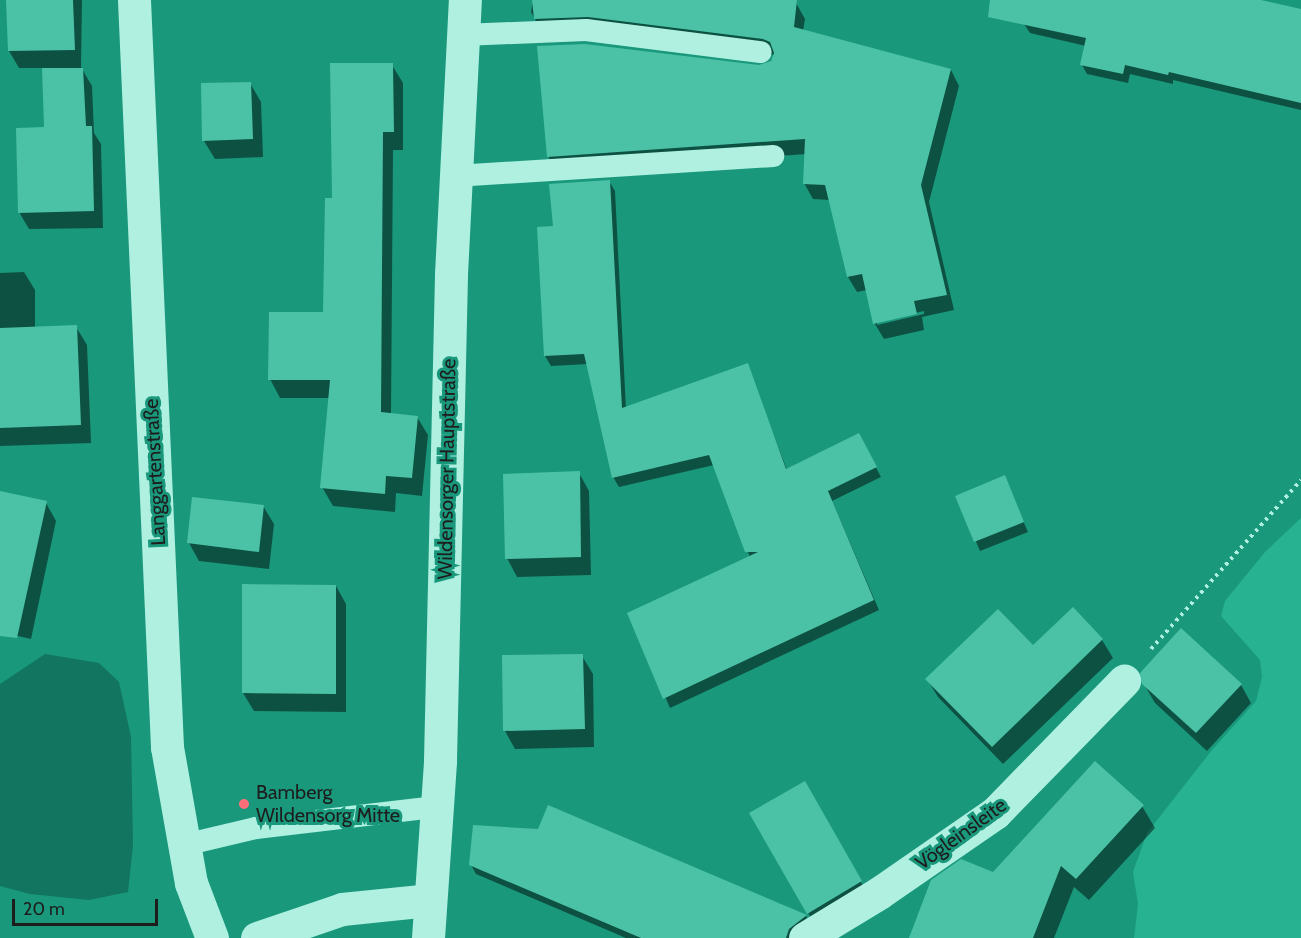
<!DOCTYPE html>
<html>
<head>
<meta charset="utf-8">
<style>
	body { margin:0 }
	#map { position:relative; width:1301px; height:938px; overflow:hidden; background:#1a987c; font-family:Cabin,sans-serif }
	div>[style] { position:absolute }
	.green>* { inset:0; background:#27b291 }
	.water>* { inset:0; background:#117560 }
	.shadow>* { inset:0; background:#0007 }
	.building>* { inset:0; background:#4bc2a6 }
	.path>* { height:4px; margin-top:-2px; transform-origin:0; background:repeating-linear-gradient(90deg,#aff0e1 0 3px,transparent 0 7.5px) }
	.service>* { height:22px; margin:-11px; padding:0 11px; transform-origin:11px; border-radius:11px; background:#aff0e1 }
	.minor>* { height:33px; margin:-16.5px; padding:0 16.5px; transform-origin:16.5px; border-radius:16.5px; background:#aff0e1 }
	.dots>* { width:16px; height:16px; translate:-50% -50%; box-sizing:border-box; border:3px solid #1a987c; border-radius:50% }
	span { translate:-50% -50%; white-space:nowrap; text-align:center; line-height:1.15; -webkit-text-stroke:6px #1a987c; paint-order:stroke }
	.street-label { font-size:20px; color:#1d1d1d }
	.poi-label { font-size:20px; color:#1d1d1d }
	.left { translate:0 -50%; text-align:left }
	.scale { position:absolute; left:12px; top:899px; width:146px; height:27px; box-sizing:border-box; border:3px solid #1d1d1d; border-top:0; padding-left:8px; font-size:18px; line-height:21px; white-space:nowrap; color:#1d1d1d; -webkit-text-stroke:4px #1a987c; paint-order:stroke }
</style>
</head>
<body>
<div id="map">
	<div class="green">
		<div style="clip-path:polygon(1301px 518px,1301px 938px,1134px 938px,1138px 904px,1133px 872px,1147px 833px,1212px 750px,1256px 701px,1262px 677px,1260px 660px,1221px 616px,1225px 601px,1265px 552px)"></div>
	</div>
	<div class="water">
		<div style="clip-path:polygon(45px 654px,99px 663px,119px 682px,131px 737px,133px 845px,128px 892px,89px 900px,30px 894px,0 886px,0 684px)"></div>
	</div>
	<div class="shadow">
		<div style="clip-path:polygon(8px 0,82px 0,81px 67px,92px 86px,94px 133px,101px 144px,103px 228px,29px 229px,19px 212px,45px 129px,43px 68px,19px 68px,9px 51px)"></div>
		<div style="clip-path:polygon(evenodd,533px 0,770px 0,796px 3px,805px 19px,803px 31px,951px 70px,959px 86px,929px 202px,954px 310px,922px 317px,924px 330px,884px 339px,875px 324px,867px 290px,857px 292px,848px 277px,830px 200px,813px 199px,804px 183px,806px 154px,557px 172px,548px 156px,768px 66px,775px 55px,597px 32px,540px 28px,531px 12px,533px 0,924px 311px,924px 314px,877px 325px,877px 322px,924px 311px)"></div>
		<div style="clip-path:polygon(1030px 0,1203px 0,1301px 11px,1301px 110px,1173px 80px,1173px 84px,1130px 74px,1128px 83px,1087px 74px,1082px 65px,1086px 46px,1030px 33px,1024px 24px)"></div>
		<div style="clip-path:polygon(392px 65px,403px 83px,403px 150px,393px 150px,391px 415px,417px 417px,428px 435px,422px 496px,396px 493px,395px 512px,333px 506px,322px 487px,330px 398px,280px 398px,270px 379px,325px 314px,333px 199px)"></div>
		<div style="clip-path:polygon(250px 83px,261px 102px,263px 157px,215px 159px,204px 141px)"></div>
		<div style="clip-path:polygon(609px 181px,615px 191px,626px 409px,747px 365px,787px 470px,864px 444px,881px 477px,832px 501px,879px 610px,670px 708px,629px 614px,750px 557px,714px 465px,619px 487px,613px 477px,588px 364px,551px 366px,545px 356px,539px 228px,555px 228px)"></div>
		<div style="clip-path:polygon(24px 272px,35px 290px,35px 328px,76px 327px,87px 345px,91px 443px,0 446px,0 273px)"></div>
		<div style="clip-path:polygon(579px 473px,589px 491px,591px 575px,517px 577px,507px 558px)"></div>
		<div style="clip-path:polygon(1004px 477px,1028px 532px,980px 551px,957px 496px)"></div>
		<div style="clip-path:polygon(0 492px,46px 503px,56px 521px,31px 639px,0 632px)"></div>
		<div style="clip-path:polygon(263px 506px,274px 524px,269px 569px,199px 561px,189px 543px)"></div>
		<div style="clip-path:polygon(336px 586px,346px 604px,346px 712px,254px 711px,243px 693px)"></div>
		<div style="clip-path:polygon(1073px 609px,1102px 640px,1113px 658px,1003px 764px,938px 697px,927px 679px,1033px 647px)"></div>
		<div style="clip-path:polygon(582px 656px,593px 674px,594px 747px,515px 749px,505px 731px)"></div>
		<div style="clip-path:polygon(1144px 684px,1241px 685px,1251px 703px,1207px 751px,1155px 703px)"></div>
		<div style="clip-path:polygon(804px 783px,866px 891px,814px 923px,751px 814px)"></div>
		<div style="clip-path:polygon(1142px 806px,1155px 828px,1089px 900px,1074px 887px,1054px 938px,910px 938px,993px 873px)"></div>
		<div style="clip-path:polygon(549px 807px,806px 916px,811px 925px,796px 938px,626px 938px,476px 874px,471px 865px,539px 831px)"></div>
	</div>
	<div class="building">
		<div style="clip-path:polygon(6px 0,73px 0,75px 50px,8px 51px)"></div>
		<div style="clip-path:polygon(532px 0,797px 0,794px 27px,951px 69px,921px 185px,947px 295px,914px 301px,917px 314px,873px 324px,862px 274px,847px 277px,825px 185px,803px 184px,805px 139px,547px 157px,537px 46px,585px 44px,759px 65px,771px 61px,774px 53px,770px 42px,763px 39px,588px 17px,534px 19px)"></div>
		<div style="clip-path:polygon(990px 0,1261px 0,1301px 9px,1301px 103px,1169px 72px,1168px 75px,1125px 65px,1123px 74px,1080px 65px,1086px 38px,988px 17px)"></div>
		<div style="clip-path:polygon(330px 63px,393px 63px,394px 132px,383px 132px,381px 412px,418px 416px,412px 478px,386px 476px,385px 494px,320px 488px,330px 380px,268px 380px,269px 312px,323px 312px,325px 198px,332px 198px)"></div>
		<div style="clip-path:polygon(42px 68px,83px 68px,86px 126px,92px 126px,94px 211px,18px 213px,16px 128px,44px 127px)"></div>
		<div style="clip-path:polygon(251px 82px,253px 139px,202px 141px,201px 83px)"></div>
		<div style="clip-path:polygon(610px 180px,622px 408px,748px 363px,786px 469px,859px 433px,877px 467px,828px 491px,874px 600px,663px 699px,627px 613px,758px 552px,745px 552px,709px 455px,612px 478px,584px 354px,544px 356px,537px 227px,553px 226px,549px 184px)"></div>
		<div style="clip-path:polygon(77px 325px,81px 425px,0 428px,0 328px)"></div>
		<div style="clip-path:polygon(580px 471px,581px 557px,505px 559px,503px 474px)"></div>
		<div style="clip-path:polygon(1005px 475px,1024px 522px,974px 542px,955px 496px)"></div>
		<div style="clip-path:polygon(0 491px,47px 501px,17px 638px,0 636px)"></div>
		<div style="clip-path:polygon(192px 497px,264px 505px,259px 552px,187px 543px)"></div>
		<div style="clip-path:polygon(242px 584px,336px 585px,336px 694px,242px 693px)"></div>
		<div style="clip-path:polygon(1073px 607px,1103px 639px,992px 747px,925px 679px,998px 609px,1033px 645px)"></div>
		<div style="clip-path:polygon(1181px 628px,1242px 684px,1196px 733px,1142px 684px,1140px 673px)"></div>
		<div style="clip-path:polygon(583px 654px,585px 729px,503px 731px,502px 655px)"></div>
		<div style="clip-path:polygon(1095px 761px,1144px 805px,1076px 879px,1061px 866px,1033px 938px,909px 938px,931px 880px,961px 859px,993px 872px)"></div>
		<div style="clip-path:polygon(805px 781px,862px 881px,807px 914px,749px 813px)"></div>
		<div style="clip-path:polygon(548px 805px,807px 915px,789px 929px,786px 938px,641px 938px,469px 865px,473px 825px,538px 829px)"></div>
	</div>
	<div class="path">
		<div style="left:1151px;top:649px;width:226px;rotate:-48.4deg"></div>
	</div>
	<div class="service">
		<div style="left:463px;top:35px;width:123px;rotate:-2.3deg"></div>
		<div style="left:586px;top:30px;width:176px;rotate:7.2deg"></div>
		<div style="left:455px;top:176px;width:319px;rotate:-3.6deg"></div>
		<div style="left:184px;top:845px;width:74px;rotate:-13.3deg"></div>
		<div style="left:256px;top:828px;width:181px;rotate:-6.7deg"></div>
	</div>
	<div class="minor">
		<div style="left:134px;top:0;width:748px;rotate:87.47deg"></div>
		<div style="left:167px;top:747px;width:138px;rotate:80deg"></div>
		<div style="left:191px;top:883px;width:59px;rotate:69.1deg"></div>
		<div style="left:257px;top:938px;width:90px;rotate:-18.8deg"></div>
		<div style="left:342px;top:909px;width:87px;rotate:-5.9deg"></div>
		<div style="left:428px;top:938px;width:178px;rotate:-86.1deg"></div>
		<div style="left:440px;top:760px;width:486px;rotate:-88.7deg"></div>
		<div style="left:451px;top:274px;width:274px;rotate:-87.1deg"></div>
		<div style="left:805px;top:938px;width:87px;rotate:-31.3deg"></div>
		<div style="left:879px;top:893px;width:141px;rotate:-34.6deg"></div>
		<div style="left:995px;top:813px;width:185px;rotate:-45.7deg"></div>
	</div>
	<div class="dots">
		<div style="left:244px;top:804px;background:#ff6e79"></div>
	</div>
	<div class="street-label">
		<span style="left:447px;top:469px;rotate:-89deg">Wildensorger Hauptstraße</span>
		<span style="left:155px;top:472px;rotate:-93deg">Langgartenstraße</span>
		<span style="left:961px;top:834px;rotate:-36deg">Vögleinsleite</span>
	</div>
	<div class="poi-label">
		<span class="left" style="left:256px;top:804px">Bamberg<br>Wildensorg Mitte</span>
	</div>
	<div class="scale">20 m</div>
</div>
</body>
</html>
